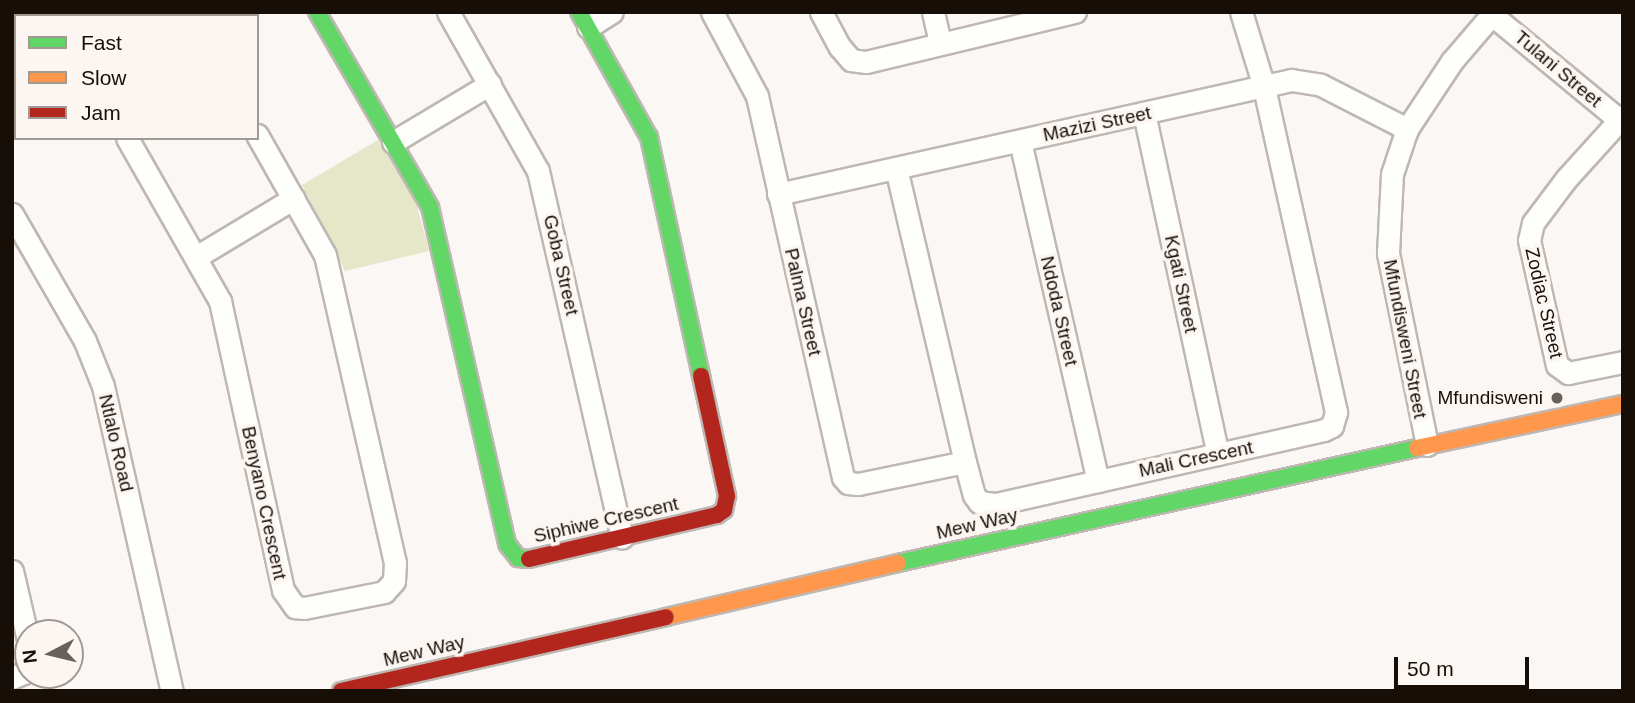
<!DOCTYPE html>
<html>
<head>
<meta charset="utf-8">
<style>
	body { margin:0 }
	#map { position:relative; width:1635px; height:703px; overflow:hidden; background:#faf7f4; font-family:Helvetica,sans-serif }
	div>[style] { position:absolute }
	.green>* { inset:0; background:#e4e8c8 }
	.roads { filter:drop-shadow(2px 0 #beb7b2) drop-shadow(-2px 0 #beb7b2) drop-shadow(0 2px #beb7b2) drop-shadow(0 -2px #beb7b2) }
	.street>* { height:21px; margin:-10.5px; padding:0 10.5px; transform-origin:10.5px; border-radius:10.5px; background:#fefefd }
	.fast>* { height:16px; margin:-8px; padding:0 8px; transform-origin:8px; border-radius:8px; background:#63d668 }
	.slow>* { height:16px; margin:-8px; padding:0 8px; transform-origin:8px; border-radius:8px; background:#ff974d }
	.jam>* { height:16px; margin:-8px; padding:0 8px; transform-origin:8px; border-radius:8px; background:#b3261e }
	.dots>* { width:19px; height:19px; translate:-50% -50%; box-sizing:border-box; border:4px solid #fcf6f2; border-radius:50% }
	span { translate:-50% -50%; white-space:nowrap; text-align:center; line-height:1.15; -webkit-text-stroke:7px #fcf6f2; paint-order:stroke }
	.street-label { font-size:19px; color:#180e08 }
	.poi-label { font-size:19px; color:#180e08 }
	.right { translate:-100% -50%; text-align:right }
	.frame { position:absolute; inset:0; border:14px solid #180e08; pointer-events:none }
	.legend { position:absolute; left:14px; top:14px; width:245px; height:126px; box-sizing:border-box; background:#fcf6f2; border:2px solid #a19994; margin:0; padding:9px 12px; list-style:none; font-size:21px; color:#180e08 }
	.legend li { display:flex; align-items:center; gap:14px; height:35px }
	.legend b { width:35px; border:2px solid #a19994 }
	.north { position:absolute; left:14px; top:619px; width:70px; height:70px; box-sizing:border-box; background:#fcf6f2; border:2px solid #a19994; border-radius:50%; rotate:263deg; font-size:19px; font-weight:700; line-height:28px; text-align:center; color:#180e08 }
	.north::after { content:''; display:block; margin:auto; width:24px; height:32px; background:#67605b; clip-path:polygon(50% 0,100% 100%,50% 72%,0 100%) }
	.scale { position:absolute; left:1394px; top:657px; width:135px; height:32px; box-sizing:border-box; border:4px solid #180e08; border-top:0; padding-left:9px; font-size:21px; line-height:24px; white-space:nowrap; color:#180e08; -webkit-text-stroke:5px #fcf6f2; paint-order:stroke }
</style>
</head>
<body>
<div id="map">
	<div class="green">
		<div style="clip-path:polygon(378px 140px,416px 202px,429px 251px,345px 271px,302px 185px)"></div>
	</div>
	<div class="roads">
		<div class="street">
			<div style="left:54px;top:12px;width:4px;rotate:63deg"></div>
			<div style="left:185px;top:12px;width:4px;rotate:63deg"></div>
			<div style="left:448px;top:12px;width:183px;rotate:60.5deg"></div>
			<div style="left:538px;top:171px;width:376px;rotate:77.1deg"></div>
			<div style="left:712px;top:12px;width:95px;rotate:61.8deg"></div>
			<div style="left:757px;top:96px;width:391px;rotate:77.3deg"></div>
			<div style="left:843px;top:477px;width:8px;rotate:50deg"></div>
			<div style="left:848px;top:483px;width:10px;rotate:6deg"></div>
			<div style="left:858px;top:484px;width:109px;rotate:-11.6deg"></div>
			<div style="left:821px;top:12px;width:40px;rotate:62deg"></div>
			<div style="left:840px;top:47px;width:17px;rotate:50deg"></div>
			<div style="left:851px;top:60px;width:15px;rotate:8deg"></div>
			<div style="left:866px;top:62px;width:215px;rotate:-13.5deg"></div>
			<div style="left:933px;top:12px;width:32px;rotate:77deg"></div>
			<div style="left:1492px;top:15px;width:170px;rotate:39.5deg"></div>
			<div style="left:29px;top:16px;width:7px;rotate:-34deg"></div>
			<div style="left:12px;top:25px;width:4px;rotate:-27deg"></div>
			<div style="left:588px;top:27px;width:28px;rotate:-32deg"></div>
			<div style="left:1144px;top:113px;width:349px;rotate:77.8deg"></div>
			<div style="left:1623px;top:116px;width:85px;rotate:132.1deg"></div>
			<div style="left:1566px;top:179px;width:55px;rotate:126.9deg"></div>
			<div style="left:1533px;top:223px;width:17px;rotate:103deg"></div>
			<div style="left:1529px;top:240px;width:128px;rotate:77.4deg"></div>
			<div style="left:1557px;top:365px;width:14px;rotate:36deg"></div>
			<div style="left:1568px;top:373px;width:56px;rotate:-11.3deg"></div>
			<div style="left:127px;top:138px;width:188px;rotate:60.3deg"></div>
			<div style="left:220px;top:301px;width:296px;rotate:77.7deg"></div>
			<div style="left:283px;top:590px;width:21px;rotate:55deg"></div>
			<div style="left:295px;top:607px;width:9px;rotate:6deg"></div>
			<div style="left:304px;top:608px;width:82px;rotate:-11.3deg"></div>
			<div style="left:384px;top:592px;width:15px;rotate:-48deg"></div>
			<div style="left:394px;top:581px;width:18px;rotate:-87deg"></div>
			<div style="left:395px;top:563px;width:316px;rotate:-102.8deg"></div>
			<div style="left:325px;top:255px;width:138px;rotate:-119.5deg"></div>
			<div style="left:1020px;top:141px;width:349px;rotate:77.1deg"></div>
			<div style="left:393px;top:142px;width:113px;rotate:-30.9deg"></div>
			<div style="left:896px;top:168px;width:302px;rotate:76.8deg"></div>
			<div style="left:965px;top:462px;width:34px;rotate:75deg"></div>
			<div style="left:974px;top:495px;width:9px;rotate:54deg"></div>
			<div style="left:979px;top:502px;width:17px;rotate:7deg"></div>
			<div style="left:996px;top:504px;width:336px;rotate:-12.7deg"></div>
			<div style="left:1324px;top:430px;width:9px;rotate:-27deg"></div>
			<div style="left:1332px;top:426px;width:15px;rotate:-74deg"></div>
			<div style="left:1336px;top:412px;width:333px;rotate:-102.5deg"></div>
			<div style="left:1264px;top:87px;width:78px;rotate:-107deg"></div>
			<div style="left:778px;top:194px;width:526px;rotate:-12.53deg"></div>
			<div style="left:1291px;top:80px;width:30px;rotate:9deg"></div>
			<div style="left:1321px;top:85px;width:97px;rotate:27.1deg"></div>
			<div style="left:12px;top:214px;width:146px;rotate:60.1deg"></div>
			<div style="left:85px;top:341px;width:48px;rotate:68.2deg"></div>
			<div style="left:103px;top:386px;width:313px;rotate:77.3deg"></div>
			<div style="left:196px;top:257px;width:114px;rotate:-31deg"></div>
			<div style="left:1427px;top:445px;width:196px;rotate:-101.5deg"></div>
			<div style="left:1388px;top:253px;width:79px;rotate:-87.1deg"></div>
			<div style="left:1392px;top:174px;width:47px;rotate:-71.6deg"></div>
			<div style="left:1407px;top:129px;width:82px;rotate:-56.5deg"></div>
			<div style="left:1452px;top:61px;width:65px;rotate:-49.4deg"></div>
			<div style="left:12px;top:571px;width:71px;rotate:76.9deg"></div>
			<div style="left:12px;top:678px;width:12px;rotate:-24deg"></div>
			<div style="left:23px;top:673px;width:9px;rotate:-54deg"></div>
		</div>
		<div class="fast">
			<div style="left:317px;top:12px;width:225px;rotate:59.9deg"></div>
			<div style="left:430px;top:207px;width:346px;rotate:77.1deg"></div>
			<div style="left:507px;top:544px;width:18px;rotate:52deg"></div>
			<div style="left:518px;top:558px;width:11px;rotate:5deg"></div>
			<div style="left:579px;top:12px;width:143px;rotate:60.8deg"></div>
			<div style="left:649px;top:137px;width:245px;rotate:77.7deg"></div>
			<div style="left:898px;top:563px;width:532px;rotate:-12.49deg"></div>
		</div>
		<div class="slow">
			<div style="left:1417px;top:448px;width:211px;rotate:-12.1deg"></div>
			<div style="left:666px;top:617px;width:238px;rotate:-13.1deg"></div>
		</div>
		<div class="jam">
			<div style="left:529px;top:559px;width:193px;rotate:-13.2deg"></div>
			<div style="left:717px;top:515px;width:9px;rotate:-36deg"></div>
			<div style="left:724px;top:510px;width:14px;rotate:-78deg"></div>
			<div style="left:727px;top:496px;width:123px;rotate:-102.2deg"></div>
			<div style="left:341px;top:691px;width:333px;rotate:-12.8deg"></div>
		</div>
	</div>
	<div class="dots">
		<div style="left:1557px;top:398px;background:#67605b"></div>
	</div>
	<div class="street-label">
		<span style="left:1558px;top:69px;rotate:40deg">Tulani Street</span>
		<span style="left:1097px;top:124px;rotate:-12deg">Mazizi Street</span>
		<span style="left:561px;top:265px;rotate:77deg">Goba Street</span>
		<span style="left:1181px;top:284px;rotate:78deg">Kgati Street</span>
		<span style="left:803px;top:302px;rotate:77deg">Palma Street</span>
		<span style="left:1544px;top:303px;rotate:77deg">Zodiac Street</span>
		<span style="left:1059px;top:311px;rotate:77deg">Ndoda Street</span>
		<span style="left:1405px;top:339px;rotate:79deg">Mfundisweni Street</span>
		<span style="left:116px;top:443px;rotate:77deg">Ntlalo Road</span>
		<span style="left:1196px;top:459px;rotate:-12deg">Mali Crescent</span>
		<span style="left:264px;top:503px;rotate:78deg">Benyano Crescent</span>
		<span style="left:606px;top:520px;rotate:-13deg">Siphiwe Crescent</span>
		<span style="left:977px;top:524px;rotate:-13deg">Mew Way</span>
		<span style="left:424px;top:651px;rotate:-13deg">Mew Way</span>
	</div>
	<div class="poi-label">
		<span class="right" style="left:1543px;top:398px">Mfundisweni</span>
	</div>
	<div class="frame"></div>
	<ul class="legend">
	<li><b style="height:9px;background:#63d668"></b>Fast</li>
	<li><b style="height:9px;background:#ff974d"></b>Slow</li>
	<li><b style="height:9px;background:#b3261e"></b>Jam</li>
	</ul>
	<div class="north">N</div>
	<div class="scale">50 m</div>
</div>
</body>
</html>
